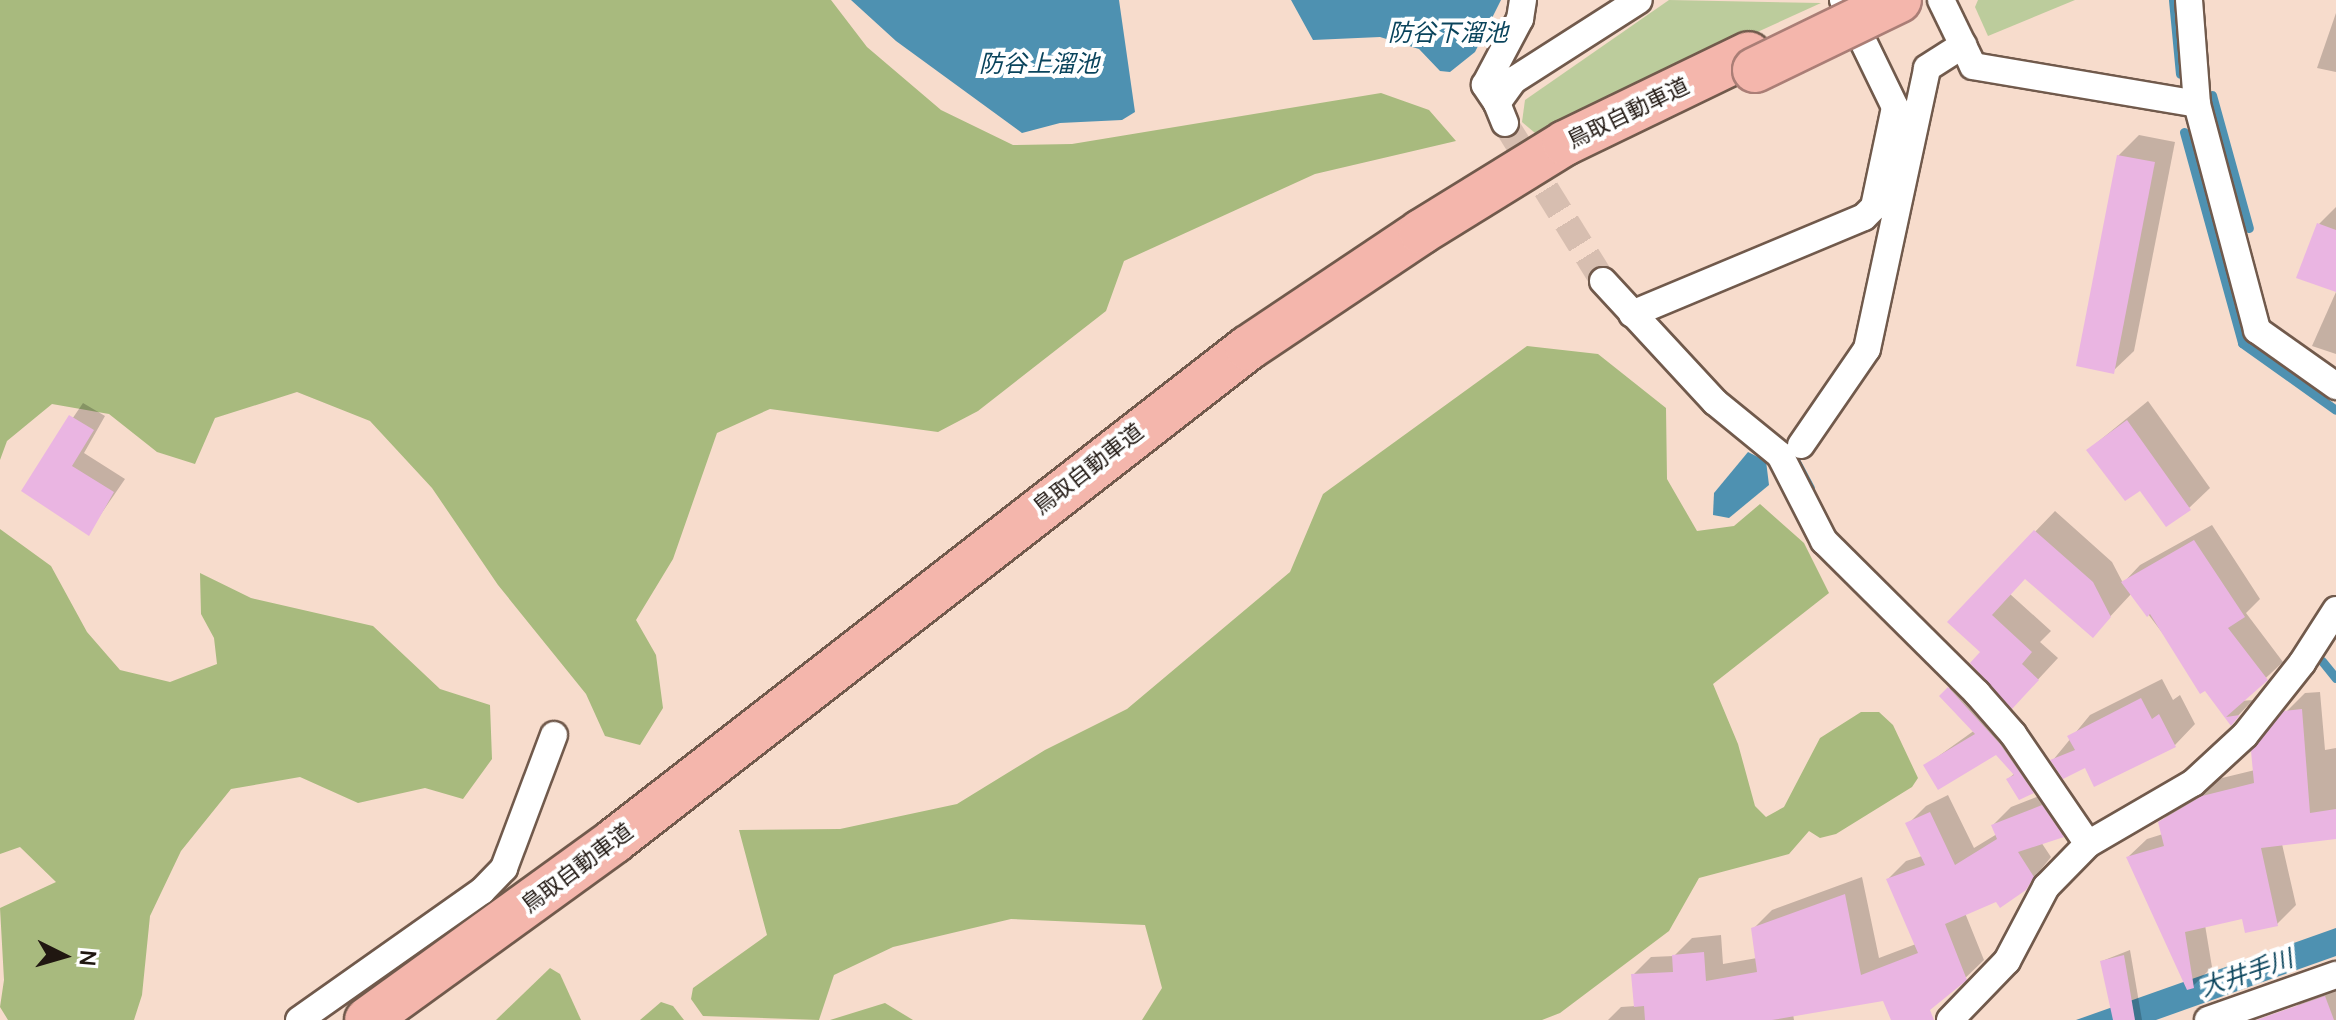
<!DOCTYPE html>
<html>
<head>
<meta charset="utf-8">
<style>
	body { margin:0 }
	#map { position:relative; width:2336px; height:1020px; overflow:hidden; background:#f7dccc; font-family:Manrope,"Noto Sans JP",sans-serif }
	div>[style] { position:absolute }
	.green>* { inset:0; background:#bccc9c }
	.forest>* { inset:0; background:#a8ba7e }
	.water>* { inset:0; background:#4e91b1 }
	.shadow>* { inset:0; background:#0003 }
	.stream>* { height:9px; margin:-4.5px; padding:0 4.5px; transform-origin:4.5px; border-radius:4.5px; background:#4e91b1 }
	.building>* { inset:0; background:#eab5e2 }
	.minor-tunnel>* { height:26px; margin-top:-13px; transform-origin:0; background:repeating-linear-gradient(90deg,#d7beb0 0 26px,transparent 0 39px) }
	.roads { filter:drop-shadow(2px 0 #715a4c) drop-shadow(-2px 0 #715a4c) drop-shadow(0 2px #715a4c) drop-shadow(0 -2px #715a4c) }
	.minor>* { height:26px; margin:-13px; padding:0 13px; transform-origin:13px; border-radius:13px; background:#fff }
	.motorway>* { height:44px; margin:-22px; padding:0 22px; transform-origin:22px; border-radius:22px; background:#f4b6ac }
	.bridges { filter:drop-shadow(2px 0 #aa7e76) drop-shadow(-2px 0 #aa7e76) drop-shadow(0 2px #aa7e76) drop-shadow(0 -2px #aa7e76) }
	.motorway-bridge>* { height:44px; margin:-22px; padding:0 22px; transform-origin:22px; border-radius:22px; background:#f4b6ac }
	span { translate:-50% -50%; white-space:nowrap; text-align:center; line-height:1.15; -webkit-text-stroke:8px #fff; paint-order:stroke }
	.street-label { font-size:22px; color:#201711 }
	.water-label { font-size:24px; color:#0a445c; font-style:italic }
	.north { position:absolute; left:24px; top:916px; width:80px; height:80px; -webkit-text-stroke:6px #fff; paint-order:stroke; rotate:95deg; font-size:22px; font-weight:700; line-height:32px; text-align:center; color:#201711 }
	.north::after { content:''; display:block; margin:auto; width:28px; height:36px; background:#201711; clip-path:polygon(50% 0,100% 100%,50% 72%,0 100%) }
</style>
</head>
<body>
<div id="map">
	<div class="green">
		<div style="clip-path:polygon(1669px 0,1821px 3px,1535px 133px,1522px 122px,1525px 100px)"></div>
		<div style="clip-path:polygon(1978px 0,2075px 0,1988px 36px,1975px 7px)"></div>
	</div>
	<div class="forest">
		<div style="clip-path:polygon(0 0,831px 0,867px 47px,941px 110px,1013px 145px,1072px 144px,1381px 93px,1429px 110px,1456px 141px,1315px 174px,1124px 261px,1106px 311px,978px 411px,938px 432px,770px 409px,717px 433px,673px 559px,636px 620px,656px 655px,663px 708px,640px 745px,605px 736px,586px 694px,498px 585px,432px 488px,370px 421px,297px 392px,215px 418px,195px 464px,157px 452px,109px 414px,52px 404px,7px 441px,0 460px)"></div>
		<div style="clip-path:polygon(1527px 346px,1598px 354px,1666px 408px,1667px 479px,1697px 531px,1734px 526px,1760px 504px,1804px 543px,1829px 593px,1713px 684px,1738px 744px,1755px 806px,1766px 817px,1784px 807px,1820px 738px,1861px 712px,1879px 712px,1893px 725px,1918px 778px,1912px 787px,1836px 834px,1820px 838px,1809px 831px,1789px 854px,1699px 878px,1669px 931px,1560px 1013px,1542px 1020px,1142px 1020px,1162px 988px,1145px 925px,1011px 919px,893px 947px,834px 975px,819px 1020px,703px 1016px,691px 999px,693px 988px,767px 935px,739px 830px,840px 829px,957px 804px,1045px 750px,1127px 709px,1290px 572px,1323px 494px)"></div>
		<div style="clip-path:polygon(0 529px,51px 566px,87px 632px,120px 670px,170px 682px,217px 664px,214px 638px,201px 614px,200px 573px,251px 598px,373px 626px,440px 689px,490px 705px,492px 759px,463px 799px,425px 788px,358px 803px,300px 777px,231px 789px,181px 851px,150px 916px,142px 995px,134px 1020px,8px 1020px,0 1007px,4px 980px,0 908px,56px 882px,20px 847px,0 854px)"></div>
		<div style="clip-path:polygon(550px 968px,560px 974px,581px 1020px,496px 1020px)"></div>
		<div style="clip-path:polygon(661px 1002px,673px 1006px,684px 1020px,640px 1020px)"></div>
		<div style="clip-path:polygon(885px 1003px,913px 1020px,830px 1020px)"></div>
	</div>
	<div class="water">
		<div style="clip-path:polygon(851px 0,1119px 0,1135px 112px,1122px 120px,1060px 123px,1022px 133px,896px 41px)"></div>
		<div style="clip-path:polygon(1291px 0,1501px 0,1475px 52px,1450px 72px,1440px 71px,1419px 49px,1380px 37px,1313px 40px)"></div>
		<div style="clip-path:polygon(1748px 452px,1766px 461px,1769px 485px,1729px 518px,1713px 515px,1714px 493px)"></div>
		<div style="clip-path:polygon(2336px 928px,2336px 956px,2156px 1020px,2076px 1020px)"></div>
	</div>
	<div class="shadow">
		<div style="clip-path:polygon(2336px 13px,2336px 72px,2317px 68px)"></div>
		<div style="clip-path:polygon(2139px 135px,2175px 142px,2134px 351px,2113px 371px,2118px 156px)"></div>
		<div style="clip-path:polygon(2336px 207px,2336px 290px,2319px 224px)"></div>
		<div style="clip-path:polygon(2336px 292px,2336px 354px,2312px 346px)"></div>
		<div style="clip-path:polygon(2148px 401px,2210px 488px,2189px 508px,2141px 488px,2088px 450px)"></div>
		<div style="clip-path:polygon(83px 403px,105px 416px,84px 453px,125px 479px,88px 533px,24px 490px)"></div>
		<div style="clip-path:polygon(2055px 511px,2112px 562px,2123px 583px,2140px 565px,2212px 525px,2260px 599px,2246px 613px,2283px 662px,2241px 701px,2253px 700px,2231px 723px,2132px 593px,2093px 635px,2026px 577px,2010px 594px,2051px 631px,2040px 642px,2058px 658px,2032px 686px,1949px 622px)"></div>
		<div style="clip-path:polygon(1962px 675px,2046px 779px,2033px 792px,2008px 779px,2015px 773px,1996px 753px,1926px 765px,1975px 730px,1942px 696px)"></div>
		<div style="clip-path:polygon(2162px 679px,2173px 700px,2180px 695px,2195px 724px,2175px 745px,2086px 766px,2053px 760px,2090px 715px)"></div>
		<div style="clip-path:polygon(2320px 692px,2325px 750px,2336px 748px,2336px 837px,2282px 844px,2296px 905px,2277px 924px,2243px 917px,2205px 925px,2212px 967px,2193px 986px,2128px 857px,2147px 839px,2163px 834px,2160px 823px,2179px 804px,2222px 778px,2255px 770px,2286px 712px,2305px 693px)"></div>
		<div style="clip-path:polygon(2060px 788px,2080px 817px,2063px 835px,2041px 842px,2051px 857px,2025px 889px,1965px 913px,1984px 960px,1958px 985px,1793px 1014px,1794px 1020px,1608px 1020px,1621px 1007px,1636px 1006px,1633px 975px,1651px 957px,1674px 956px,1692px 938px,1721px 935px,1723px 964px,1757px 958px,1754px 928px,1772px 910px,1862px 877px,1879px 958px,1916px 944px,1888px 879px,1906px 861px,1922px 856px,1908px 824px,1926px 806px,1948px 795px,1974px 848px,1997px 834px,1993px 825px,2011px 807px)"></div>
		<div style="clip-path:polygon(2130px 950px,2142px 1020px,2115px 1020px,2102px 961px)"></div>
		<div style="clip-path:polygon(2336px 983px,2336px 1020px,2299px 1020px,2295px 1008px,2311px 992px)"></div>
	</div>
	<div class="stream">
		<div style="left:2173px;top:0;width:74px;rotate:84.6deg"></div>
		<div style="left:2212px;top:95px;width:138px;rotate:74.5deg"></div>
		<div style="left:2184px;top:132px;width:219px;rotate:74.6deg"></div>
		<div style="left:2242px;top:343px;width:115px;rotate:35.5deg"></div>
		<div style="left:1793px;top:456px;width:36px;rotate:62deg"></div>
		<div style="left:2322px;top:661px;width:22px;rotate:51deg"></div>
	</div>
	<div class="building">
		<div style="clip-path:polygon(2117px 155px,2155px 162px,2114px 374px,2076px 366px)"></div>
		<div style="clip-path:polygon(2317px 223px,2336px 230px,2336px 292px,2296px 278px)"></div>
		<div style="clip-path:polygon(69px 415px,94px 430px,72px 466px,114px 492px,89px 536px,21px 491px)"></div>
		<div style="clip-path:polygon(2127px 420px,2191px 510px,2166px 527px,2140px 491px,2125px 501px,2086px 450px)"></div>
		<div style="clip-path:polygon(2034px 530px,2093px 582px,2111px 617px,2093px 638px,2025px 579px,1992px 615px,2032px 652px,2022px 664px,2039px 680px,2012px 709px,1970px 663px,1980px 652px,1947px 622px)"></div>
		<div style="clip-path:polygon(2194px 540px,2245px 617px,2228px 628px,2268px 680px,2226px 717px,2240px 715px,2231px 726px,2205px 691px,2200px 694px,2150px 614px,2147px 617px,2121px 582px)"></div>
		<div style="clip-path:polygon(1948px 687px,2000px 744px,2034px 793px,2019px 800px,2006px 779px,2014px 775px,1996px 755px,1938px 790px,1923px 765px,1975px 734px,1939px 696px)"></div>
		<div style="clip-path:polygon(2141px 698px,2152px 719px,2159px 714px,2176px 747px,2094px 787px,2085px 768px,2063px 779px,2050px 760px,2075px 750px,2067px 736px)"></div>
		<div style="clip-path:polygon(2302px 709px,2310px 813px,2336px 809px,2336px 839px,2261px 848px,2278px 926px,2245px 933px,2242px 919px,2185px 932px,2194px 988px,2187px 990px,2126px 857px,2164px 846px,2158px 822px,2202px 796px,2254px 783px,2251px 751px,2284px 711px)"></div>
		<div style="clip-path:polygon(2042px 805px,2064px 837px,2018px 852px,2034px 877px,2026px 890px,2000px 908px,1996px 902px,1945px 924px,1967px 980px,1930px 1010px,1934px 1020px,1891px 1020px,1883px 1001px,1772px 1020px,1645px 1020px,1644px 1006px,1634px 1007px,1631px 974px,1673px 972px,1672px 955px,1704px 952px,1706px 981px,1757px 972px,1751px 928px,1845px 894px,1861px 975px,1918px 953px,1886px 879px,1925px 865px,1905px 823px,1930px 812px,1955px 865px,1997px 839px,1991px 825px)"></div>
		<div style="clip-path:polygon(2124px 955px,2135px 1020px,2113px 1020px,2100px 961px)"></div>
		<div style="clip-path:polygon(2325px 996px,2334px 1020px,2256px 1020px)"></div>
	</div>
	<div class="minor-tunnel">
		<div style="left:1505px;top:123px;width:186px;rotate:58.2deg"></div>
	</div>
	<div class="roads">
		<div class="minor">
			<div style="left:1941px;top:0;width:73px;rotate:64.1deg"></div>
			<div style="left:1973px;top:66px;width:227px;rotate:9.6deg"></div>
			<div style="left:2189px;top:0;width:104px;rotate:85.6deg"></div>
			<div style="left:2197px;top:104px;width:234px;rotate:75.1deg"></div>
			<div style="left:2257px;top:330px;width:97px;rotate:35.3deg"></div>
			<div style="left:1497px;top:103px;width:22px;rotate:-124deg"></div>
			<div style="left:1485px;top:85px;width:75px;rotate:-62.1deg"></div>
			<div style="left:1520px;top:19px;width:19px;rotate:-81deg"></div>
			<div style="left:1505px;top:123px;width:22px;rotate:-112deg"></div>
			<div style="left:1497px;top:103px;width:29px;rotate:-54deg"></div>
			<div style="left:1514px;top:80px;width:148px;rotate:-32.6deg"></div>
			<div style="left:1603px;top:281px;width:165px;rotate:47.2deg"></div>
			<div style="left:1715px;top:402px;width:84px;rotate:39.2deg"></div>
			<div style="left:1780px;top:455px;width:97px;rotate:62.9deg"></div>
			<div style="left:1824px;top:541px;width:216px;rotate:44.8deg"></div>
			<div style="left:1977px;top:693px;width:55px;rotate:48.7deg"></div>
			<div style="left:2013px;top:734px;width:133px;rotate:55.7deg"></div>
			<div style="left:1632px;top:314px;width:251px;rotate:-22.7deg"></div>
			<div style="left:1864px;top:217px;width:14px;rotate:-45deg"></div>
			<div style="left:1874px;top:207px;width:102px;rotate:-78.1deg"></div>
			<div style="left:1895px;top:107px;width:119px;rotate:-115.9deg"></div>
			<div style="left:1801px;top:445px;width:116px;rotate:-55.5deg"></div>
			<div style="left:1867px;top:349px;width:287px;rotate:-77.9deg"></div>
			<div style="left:1927px;top:68px;width:43px;rotate:-32.6deg"></div>
			<div style="left:299px;top:1020px;width:224px;rotate:-35.2deg"></div>
			<div style="left:482px;top:891px;width:32px;rotate:-46deg"></div>
			<div style="left:504px;top:868px;width:142px;rotate:-69.4deg"></div>
			<div style="left:1950px;top:1020px;width:82px;rotate:-46deg"></div>
			<div style="left:2007px;top:961px;width:84px;rotate:-62.2deg"></div>
			<div style="left:2046px;top:887px;width:60px;rotate:-45.7deg"></div>
			<div style="left:2088px;top:844px;width:121px;rotate:-30.2deg"></div>
			<div style="left:2193px;top:783px;width:71px;rotate:-42.7deg"></div>
			<div style="left:2245px;top:735px;width:92px;rotate:-51.6deg"></div>
			<div style="left:2302px;top:663px;width:63px;rotate:-57.3deg"></div>
			<div style="left:2208px;top:1020px;width:136px;rotate:-19.4deg"></div>
		</div>
		<div class="motorway">
			<div style="left:367px;top:1020px;width:305px;rotate:-35.9deg"></div>
			<div style="left:614px;top:841px;width:803px;rotate:-37.87deg"></div>
			<div style="left:1248px;top:348px;width:208px;rotate:-33.8deg"></div>
			<div style="left:1421px;top:232px;width:169px;rotate:-31.7deg"></div>
			<div style="left:1565px;top:143px;width:204px;rotate:-25.8deg"></div>
		</div>
	</div>
	<div class="bridges">
		<div class="motorway-bridge">
			<div style="left:1755px;top:70px;width:160px;rotate:-25.9deg"></div>
		</div>
	</div>
	<div class="street-label">
		<span style="left:1628px;top:113px;rotate:-26deg">鳥取自動車道</span>
		<span style="left:1088px;top:469px;rotate:-38deg">鳥取自動車道</span>
		<span style="left:577px;top:868px;rotate:-37deg">鳥取自動車道</span>
	</div>
	<div class="water-label">
		<span style="left:1448px;top:32px">防谷下溜池</span>
		<span style="left:1039px;top:63px">防谷上溜池</span>
		<span style="left:2246px;top:972px;rotate:-19deg">大井手川</span>
	</div>
	<div class="north">N</div>
</div>
</body>
</html>
